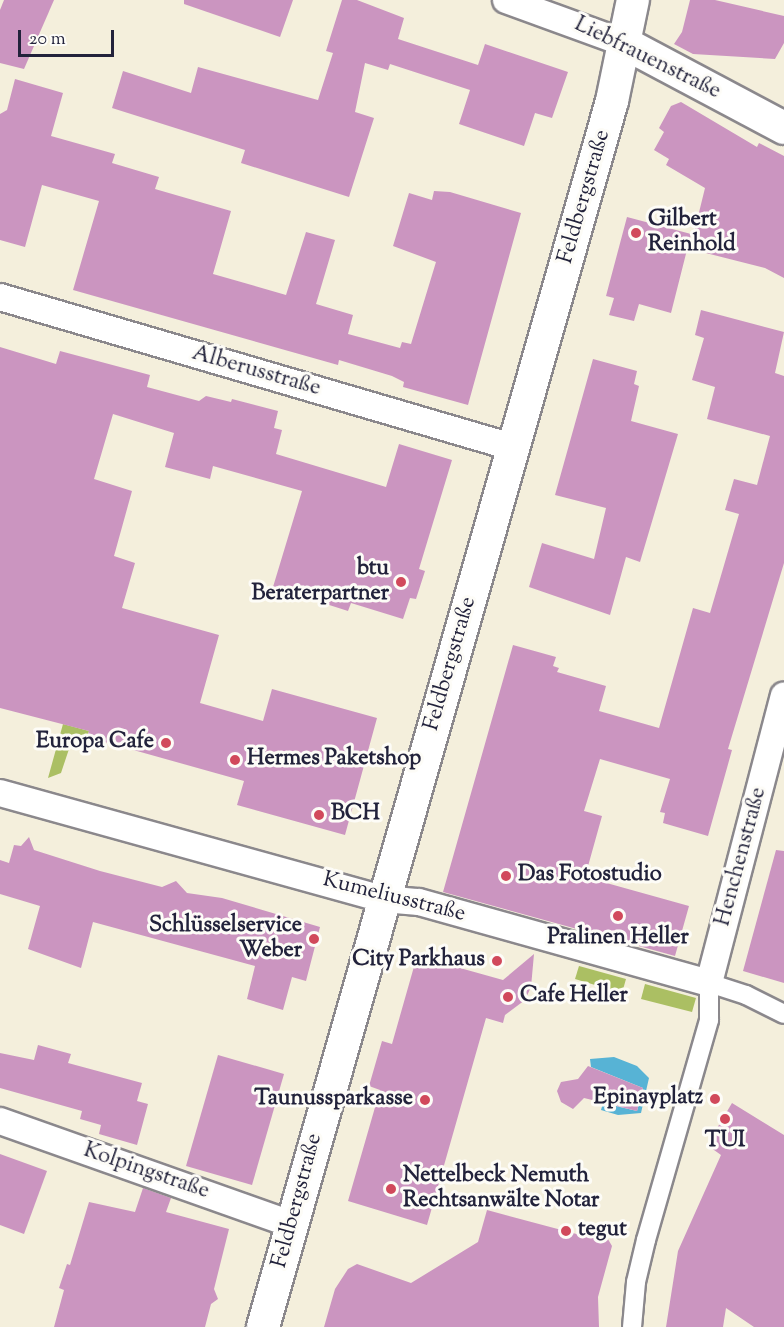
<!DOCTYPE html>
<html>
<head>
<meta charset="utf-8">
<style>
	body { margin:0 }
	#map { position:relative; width:784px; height:1327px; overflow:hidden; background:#f4efdc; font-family:"Sorts Mill Goudy",serif }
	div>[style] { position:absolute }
	.green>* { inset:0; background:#abbf63 }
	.water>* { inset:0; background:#57b3d5 }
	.building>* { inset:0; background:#cb95c0 }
	.roads { filter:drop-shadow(2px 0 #8b888c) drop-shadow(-2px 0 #8b888c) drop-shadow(0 2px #8b888c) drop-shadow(0 -2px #8b888c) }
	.pedestrian>* { height:18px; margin:-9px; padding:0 9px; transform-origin:9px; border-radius:9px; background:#fff }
	.minor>* { height:26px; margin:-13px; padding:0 13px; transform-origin:13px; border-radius:13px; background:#fff }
	.tertiary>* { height:32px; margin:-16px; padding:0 16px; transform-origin:16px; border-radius:16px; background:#fff }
	.dots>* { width:16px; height:16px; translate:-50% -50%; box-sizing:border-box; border:3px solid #fdfcf7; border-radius:50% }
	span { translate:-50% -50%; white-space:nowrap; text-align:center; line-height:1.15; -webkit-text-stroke:6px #fdfcf7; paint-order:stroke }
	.street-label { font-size:22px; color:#22223b }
	.poi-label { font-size:22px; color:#22223b; font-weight:700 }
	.left { translate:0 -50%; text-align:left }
	.right { translate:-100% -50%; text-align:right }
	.scale { position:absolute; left:18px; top:30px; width:96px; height:27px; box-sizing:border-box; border:3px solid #22223b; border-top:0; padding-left:8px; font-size:18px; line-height:21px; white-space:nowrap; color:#22223b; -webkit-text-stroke:4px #fdfcf7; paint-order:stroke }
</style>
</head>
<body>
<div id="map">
	<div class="green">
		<div style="clip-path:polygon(63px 724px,89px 731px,87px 737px,73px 737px,61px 773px,48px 778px)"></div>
		<div style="clip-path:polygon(579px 966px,626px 979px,622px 993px,575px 979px)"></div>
		<div style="clip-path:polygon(645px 984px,696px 998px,692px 1012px,641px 999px)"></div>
	</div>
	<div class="water">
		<div style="clip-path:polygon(614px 1057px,637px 1066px,649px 1078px,641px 1113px,618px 1115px,601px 1110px,603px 1103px,637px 1111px,643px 1088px,591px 1067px,590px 1059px)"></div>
	</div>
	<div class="building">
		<div style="clip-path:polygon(4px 0,54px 0,24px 69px,0 63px,0 10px)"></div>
		<div style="clip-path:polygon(184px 0,293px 0,280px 37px,184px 4px)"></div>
		<div style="clip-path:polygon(342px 0,357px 0,404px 18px,398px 39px,478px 65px,485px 44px,568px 72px,552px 118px,535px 113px,524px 146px,459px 124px,470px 90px,390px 64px,388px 70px,365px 63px,355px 112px,374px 118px,349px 197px,241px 163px,245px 150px,112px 108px,123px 71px,191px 93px,198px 67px,318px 100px,333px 53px,326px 51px)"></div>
		<div style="clip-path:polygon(690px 0,715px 0,784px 16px,784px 43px,775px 59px,693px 54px,674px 44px,682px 32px)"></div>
		<div style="clip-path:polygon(15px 79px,63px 93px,51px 136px,115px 154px,112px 163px,159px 177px,155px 189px,231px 211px,213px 274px,286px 295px,306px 232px,335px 240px,316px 304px,353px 315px,348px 334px,400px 348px,402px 342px,411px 344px,436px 262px,393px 246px,409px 193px,432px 200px,434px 191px,450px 192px,521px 213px,468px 405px,403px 387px,404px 382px,392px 376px,339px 360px,338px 365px,73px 290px,99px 201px,42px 185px,25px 247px,0 240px,0 114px,7px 110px)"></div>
		<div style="clip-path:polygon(681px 102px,757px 147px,759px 143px,784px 156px,784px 278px,765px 268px,690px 249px,705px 188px,666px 165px,669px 159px,654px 150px,664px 132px,659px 128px,671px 106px)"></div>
		<div style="clip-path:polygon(627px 217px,691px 234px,671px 313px,639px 304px,634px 321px,609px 315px,614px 298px,606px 296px)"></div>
		<div style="clip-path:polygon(701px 310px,784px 332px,775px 373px,784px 376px,784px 563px,728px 749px,732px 750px,708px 836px,663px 823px,665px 813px,660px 812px,670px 779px,600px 759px,584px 811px,602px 816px,585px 877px,689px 906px,675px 956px,443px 892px,513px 645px,556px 657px,553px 666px,559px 668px,557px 672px,606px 686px,599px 711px,659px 728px,693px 608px,710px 613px,739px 514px,725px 510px,734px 479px,757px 485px,770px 436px,707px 419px,715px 387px,692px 380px,704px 338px,695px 335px)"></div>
		<div style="clip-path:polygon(0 347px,56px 364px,60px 351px,150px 375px,147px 387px,199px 401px,206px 396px,231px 402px,232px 399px,278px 411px,274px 428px,282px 430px,276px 454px,386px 487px,399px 444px,452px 460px,419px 569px,425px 571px,416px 599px,410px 598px,403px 619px,351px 603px,348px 611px,273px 587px,302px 491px,213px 466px,210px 479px,165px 467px,174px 433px,113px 414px,94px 479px,132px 491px,114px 556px,135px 563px,122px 608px,219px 635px,200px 703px,263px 721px,272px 689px,377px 718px,345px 835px,237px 805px,244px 781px,87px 737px,89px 731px,0 708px)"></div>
		<div style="clip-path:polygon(593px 359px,637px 371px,634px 384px,639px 386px,631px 421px,678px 434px,640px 562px,626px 557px,610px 615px,529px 587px,542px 543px,594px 559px,606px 508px,555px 495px)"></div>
		<div style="clip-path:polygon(29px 837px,34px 850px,100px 871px,162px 887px,176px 881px,187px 893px,222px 898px,320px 927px,306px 981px,292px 977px,283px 1010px,247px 999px,255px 966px,93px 922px,81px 968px,28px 949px,40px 906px,0 894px,0 860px,9px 863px,14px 845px,21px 846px)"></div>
		<div style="clip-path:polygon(776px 850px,784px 851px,784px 983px,743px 971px)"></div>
		<div style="clip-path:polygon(534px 954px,531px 987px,525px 1000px,505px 1015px,503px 1023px,486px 1018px,427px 1225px,348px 1201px,380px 1090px,369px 1086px,382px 1041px,392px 1044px,417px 956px,503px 980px)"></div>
		<div style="clip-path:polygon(38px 1045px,71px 1054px,68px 1063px,142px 1083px,137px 1101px,148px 1104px,137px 1145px,99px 1134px,101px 1125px,80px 1119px,82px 1111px,0 1088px,0 1053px,34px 1060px)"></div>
		<div style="clip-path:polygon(218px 1055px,284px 1074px,252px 1185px,186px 1166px)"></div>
		<div style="clip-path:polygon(588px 1066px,643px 1088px,637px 1111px,584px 1098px,573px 1109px,561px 1102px,557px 1091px,561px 1082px,578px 1079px)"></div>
		<div style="clip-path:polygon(732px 1103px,784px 1135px,784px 1327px,754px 1327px,726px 1308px,723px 1327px,666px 1327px,678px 1251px,721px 1155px,707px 1145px)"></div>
		<div style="clip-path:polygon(0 1154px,47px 1171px,24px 1234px,0 1225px)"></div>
		<div style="clip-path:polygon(143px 1188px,171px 1198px,166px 1212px,229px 1229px,214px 1289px,218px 1299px,211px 1304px,205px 1327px,54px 1327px,64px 1290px,59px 1288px,67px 1264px,70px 1265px,89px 1202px,135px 1212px)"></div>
		<div style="clip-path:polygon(487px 1210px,584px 1236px,591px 1231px,605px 1234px,612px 1246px,598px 1297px,599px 1327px,324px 1327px,335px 1289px,348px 1269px,357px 1264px,411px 1283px,478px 1242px)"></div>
	</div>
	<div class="roads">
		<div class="pedestrian">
			<div style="left:632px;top:1327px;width:45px;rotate:-84.9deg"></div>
			<div style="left:636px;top:1282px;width:43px;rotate:-76.6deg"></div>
			<div style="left:646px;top:1240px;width:229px;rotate:-74deg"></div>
			<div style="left:709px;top:1020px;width:37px;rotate:-90deg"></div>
			<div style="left:709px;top:983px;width:39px;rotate:18deg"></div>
			<div style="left:746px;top:995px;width:42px;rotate:26.6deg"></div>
		</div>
		<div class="minor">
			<div style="left:506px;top:0;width:126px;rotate:20deg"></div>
			<div style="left:0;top:297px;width:534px;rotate:16.33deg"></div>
			<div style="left:0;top:793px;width:397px;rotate:15.5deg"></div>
			<div style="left:383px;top:899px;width:36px;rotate:5deg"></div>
			<div style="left:419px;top:902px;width:301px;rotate:15.6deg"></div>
			<div style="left:709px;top:983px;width:297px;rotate:-75.4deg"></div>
			<div style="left:0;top:1121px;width:309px;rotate:19.5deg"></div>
		</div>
		<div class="tertiary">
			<div style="left:624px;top:43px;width:181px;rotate:28deg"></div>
			<div style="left:263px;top:1327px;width:1275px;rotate:-74.11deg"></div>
			<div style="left:612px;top:101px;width:103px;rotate:-78.3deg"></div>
		</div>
	</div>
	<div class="dots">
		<div style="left:636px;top:233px;background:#d1495b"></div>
		<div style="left:401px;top:582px;background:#d1495b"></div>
		<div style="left:166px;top:743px;background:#d1495b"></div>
		<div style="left:235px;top:760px;background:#d1495b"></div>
		<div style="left:319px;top:815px;background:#d1495b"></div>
		<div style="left:506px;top:876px;background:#d1495b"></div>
		<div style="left:618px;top:916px;background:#d1495b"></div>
		<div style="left:314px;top:939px;background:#d1495b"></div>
		<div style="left:497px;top:961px;background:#d1495b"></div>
		<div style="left:508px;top:997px;background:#d1495b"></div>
		<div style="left:715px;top:1099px;background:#d1495b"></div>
		<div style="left:425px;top:1100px;background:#d1495b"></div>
		<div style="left:725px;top:1119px;background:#d1495b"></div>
		<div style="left:391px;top:1189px;background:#d1495b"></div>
		<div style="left:566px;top:1231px;background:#d1495b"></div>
	</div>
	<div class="street-label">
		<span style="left:647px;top:59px;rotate:26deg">Liebfrauenstraße</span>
		<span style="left:585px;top:197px;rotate:-74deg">Feldbergstraße</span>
		<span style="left:256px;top:372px;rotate:16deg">Alberusstraße</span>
		<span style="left:451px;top:664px;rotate:-74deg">Feldbergstraße</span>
		<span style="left:742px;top:857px;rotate:-75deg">Henchenstraße</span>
		<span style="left:394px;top:898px;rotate:14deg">Kumeliusstraße</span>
		<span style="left:146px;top:1172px;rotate:19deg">Kolpingstraße</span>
		<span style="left:298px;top:1201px;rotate:-75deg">Feldbergstraße</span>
	</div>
	<div class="poi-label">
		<span class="left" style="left:648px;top:233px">Gilbert<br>Reinhold</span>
		<span class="right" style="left:389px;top:582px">btu<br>Beraterpartner</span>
		<span class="right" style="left:154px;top:743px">Europa Cafe</span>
		<span class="left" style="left:247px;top:760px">Hermes Paketshop</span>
		<span class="left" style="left:331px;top:815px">BCH</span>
		<span class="left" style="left:518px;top:876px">Das Fotostudio</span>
		<span class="right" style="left:302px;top:939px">Schlüsselservice<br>Weber</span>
		<span style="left:618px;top:939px">Pralinen Heller</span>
		<span class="right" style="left:485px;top:961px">City Parkhaus</span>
		<span class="left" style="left:520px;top:997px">Cafe Heller</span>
		<span class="right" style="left:703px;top:1099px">Epinayplatz</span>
		<span class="right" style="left:413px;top:1100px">Taunussparkasse</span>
		<span style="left:725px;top:1142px">TUI</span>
		<span class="left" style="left:403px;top:1189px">Nettelbeck Nemuth<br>Rechtsanwälte Notar</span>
		<span class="left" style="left:578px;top:1231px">tegut</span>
	</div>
	<div class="scale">20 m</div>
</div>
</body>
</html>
